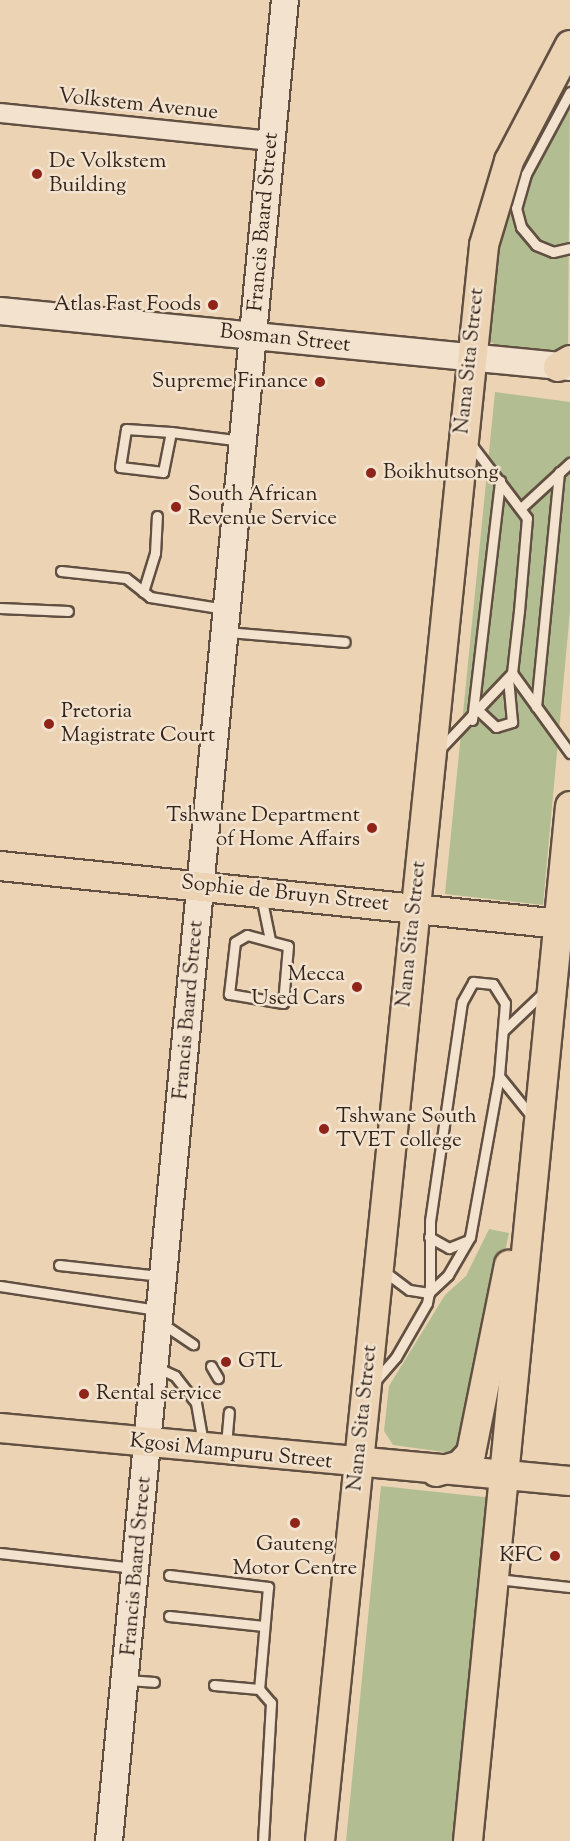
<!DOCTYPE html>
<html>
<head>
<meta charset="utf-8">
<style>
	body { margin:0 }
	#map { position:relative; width:570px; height:1841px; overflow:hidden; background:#ebd3b4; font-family:"Sorts Mill Goudy",serif }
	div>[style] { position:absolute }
	.green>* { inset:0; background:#b2be91 }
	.roads { filter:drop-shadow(2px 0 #615042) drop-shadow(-2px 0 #615042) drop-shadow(0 2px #615042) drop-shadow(0 -2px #615042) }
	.lane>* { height:9px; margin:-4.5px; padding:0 4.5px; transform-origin:4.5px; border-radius:4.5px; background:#f2e2ce }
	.street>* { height:18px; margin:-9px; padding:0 9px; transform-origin:9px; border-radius:9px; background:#f2e2ce }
	.secondary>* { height:26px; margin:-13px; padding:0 13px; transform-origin:13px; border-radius:13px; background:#f2e2ce }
	.primary>* { height:28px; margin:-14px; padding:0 14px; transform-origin:14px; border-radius:14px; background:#ebd3b4 }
	.dots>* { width:16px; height:16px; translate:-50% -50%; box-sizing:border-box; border:3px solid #f2e2ce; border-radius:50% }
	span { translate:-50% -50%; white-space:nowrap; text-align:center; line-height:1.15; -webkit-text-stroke:5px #f2e2ce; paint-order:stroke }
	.street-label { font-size:21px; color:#33251c }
	.poi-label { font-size:21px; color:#33251c }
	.left { translate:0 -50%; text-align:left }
	.right { translate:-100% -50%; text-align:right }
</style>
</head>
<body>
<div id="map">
	<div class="green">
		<div style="clip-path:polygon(570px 84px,568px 348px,558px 356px,503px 350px,491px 342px,487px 330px,499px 243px,534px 144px)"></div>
		<div style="clip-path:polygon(495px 392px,570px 402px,570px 611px,543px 905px,445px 894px)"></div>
		<div style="clip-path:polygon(489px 1229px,509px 1233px,463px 1442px,451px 1453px,393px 1445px,384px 1431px,389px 1386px,445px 1295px,466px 1276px)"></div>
		<div style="clip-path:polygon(381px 1486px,493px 1498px,457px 1841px,346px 1841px)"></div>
	</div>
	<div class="roads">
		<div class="lane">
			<div style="left:570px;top:92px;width:93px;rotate:118.2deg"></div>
			<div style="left:526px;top:174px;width:35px;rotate:106deg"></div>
			<div style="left:516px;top:208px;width:20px;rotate:75deg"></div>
			<div style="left:521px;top:227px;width:23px;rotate:50deg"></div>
			<div style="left:536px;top:245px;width:18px;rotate:22deg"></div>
			<div style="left:553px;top:252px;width:17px;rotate:-13deg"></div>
			<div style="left:171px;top:432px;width:41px;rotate:101.3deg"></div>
			<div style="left:163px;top:472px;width:43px;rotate:-173.4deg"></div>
			<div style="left:120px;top:467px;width:38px;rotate:-81deg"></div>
			<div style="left:126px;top:429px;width:45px;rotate:3.8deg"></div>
			<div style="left:171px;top:432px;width:72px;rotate:7.2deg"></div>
			<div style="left:521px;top:508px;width:67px;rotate:-42.6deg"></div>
			<div style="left:61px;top:571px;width:65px;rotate:6.1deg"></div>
			<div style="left:126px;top:578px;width:31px;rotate:38deg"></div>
			<div style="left:150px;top:597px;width:76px;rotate:9.1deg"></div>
			<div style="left:143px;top:592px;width:41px;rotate:-72.9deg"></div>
			<div style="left:155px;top:553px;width:37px;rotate:-87deg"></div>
			<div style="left:0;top:608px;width:68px;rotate:2.5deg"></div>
			<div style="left:227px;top:632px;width:118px;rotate:4.8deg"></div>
			<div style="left:512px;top:673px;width:99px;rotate:54.1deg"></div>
			<div style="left:536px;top:707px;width:236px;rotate:-84.4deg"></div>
			<div style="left:480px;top:712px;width:22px;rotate:43deg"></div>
			<div style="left:496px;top:727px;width:17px;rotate:-17deg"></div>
			<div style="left:512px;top:722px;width:44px;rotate:-95.2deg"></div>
			<div style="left:472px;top:720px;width:241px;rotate:-83.3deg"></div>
			<div style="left:438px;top:751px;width:108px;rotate:-46.5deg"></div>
			<div style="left:512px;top:673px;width:62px;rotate:-83.6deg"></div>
			<div style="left:519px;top:611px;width:93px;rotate:-85.1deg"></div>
			<div style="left:527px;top:518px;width:94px;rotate:-127.2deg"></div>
			<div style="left:261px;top:896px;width:45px;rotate:78.4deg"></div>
			<div style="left:247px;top:935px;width:42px;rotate:15deg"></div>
			<div style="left:288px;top:946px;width:57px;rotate:95deg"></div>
			<div style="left:283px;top:1003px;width:55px;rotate:-170.5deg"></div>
			<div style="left:229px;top:994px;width:52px;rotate:-83.4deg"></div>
			<div style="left:235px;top:942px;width:14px;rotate:-30deg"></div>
			<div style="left:503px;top:1031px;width:58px;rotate:-43.6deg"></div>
			<div style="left:499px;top:1076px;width:54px;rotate:51deg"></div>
			<div style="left:429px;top:1237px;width:23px;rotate:29deg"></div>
			<div style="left:449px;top:1248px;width:18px;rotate:-22deg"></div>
			<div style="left:59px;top:1265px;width:103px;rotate:6.2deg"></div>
			<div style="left:0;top:1286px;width:159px;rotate:8.7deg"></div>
			<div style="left:160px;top:1322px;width:40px;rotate:34deg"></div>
			<div style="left:211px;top:1366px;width:14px;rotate:60deg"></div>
			<div style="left:156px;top:1367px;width:21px;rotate:25deg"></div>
			<div style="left:175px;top:1376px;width:34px;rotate:52deg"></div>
			<div style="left:196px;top:1403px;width:41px;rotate:80.1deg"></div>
			<div style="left:376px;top:1380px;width:30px;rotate:-49deg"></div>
			<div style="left:396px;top:1357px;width:62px;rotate:-60.1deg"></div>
			<div style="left:427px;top:1303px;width:10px;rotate:-79deg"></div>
			<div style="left:429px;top:1293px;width:7px;rotate:-82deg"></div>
			<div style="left:430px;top:1286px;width:65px;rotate:-90deg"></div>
			<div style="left:430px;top:1221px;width:221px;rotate:-81.7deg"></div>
			<div style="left:462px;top:1002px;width:23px;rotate:-61deg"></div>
			<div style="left:473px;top:982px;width:20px;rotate:6deg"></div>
			<div style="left:493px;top:984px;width:22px;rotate:58deg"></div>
			<div style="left:505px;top:1003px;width:73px;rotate:94.7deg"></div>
			<div style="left:499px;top:1076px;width:164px;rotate:100.2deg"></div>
			<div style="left:470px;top:1237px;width:44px;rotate:120.1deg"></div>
			<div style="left:448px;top:1275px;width:26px;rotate:137deg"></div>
			<div style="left:429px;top:1293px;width:20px;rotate:-171deg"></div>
			<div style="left:409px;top:1290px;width:31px;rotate:-143deg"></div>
			<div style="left:226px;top:1445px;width:33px;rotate:-85deg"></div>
			<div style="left:0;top:1553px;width:135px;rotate:6.4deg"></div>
			<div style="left:169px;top:1575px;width:100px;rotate:6.9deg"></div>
			<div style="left:268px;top:1587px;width:102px;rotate:95deg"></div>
			<div style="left:497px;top:1579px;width:73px;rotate:6.3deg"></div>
			<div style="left:169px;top:1616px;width:95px;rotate:6.1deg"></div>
			<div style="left:127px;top:1680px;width:27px;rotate:4deg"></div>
			<div style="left:214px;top:1685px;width:45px;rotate:5.1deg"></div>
			<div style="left:259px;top:1689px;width:18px;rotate:49deg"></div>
			<div style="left:271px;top:1703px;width:138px;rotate:93.3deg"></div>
		</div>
		<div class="street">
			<div style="left:0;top:113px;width:273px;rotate:5.9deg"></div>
		</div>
		<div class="secondary">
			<div style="left:0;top:311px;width:573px;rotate:5.61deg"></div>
			<div style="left:109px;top:1841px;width:1849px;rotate:-84.54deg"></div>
		</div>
		<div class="primary">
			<div style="left:558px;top:367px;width:14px;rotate:-30deg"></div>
			<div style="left:0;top:866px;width:573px;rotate:5.91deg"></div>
			<div style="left:0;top:1428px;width:572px;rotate:5.31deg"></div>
			<div style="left:436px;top:1472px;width:25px;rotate:-16deg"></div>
			<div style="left:460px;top:1465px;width:16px;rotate:-47deg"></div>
			<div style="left:471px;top:1453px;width:192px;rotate:-78.6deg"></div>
			<div style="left:320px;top:1841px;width:1604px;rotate:-84.13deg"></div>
			<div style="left:484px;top:245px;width:88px;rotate:-73.4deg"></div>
			<div style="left:509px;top:161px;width:131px;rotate:-62.3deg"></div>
			<div style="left:468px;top:1841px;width:1040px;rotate:-84.37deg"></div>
		</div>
	</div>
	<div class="dots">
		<div style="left:37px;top:174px;background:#8f2418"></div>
		<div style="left:213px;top:305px;background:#8f2418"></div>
		<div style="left:320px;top:382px;background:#8f2418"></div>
		<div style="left:371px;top:473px;background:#8f2418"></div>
		<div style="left:176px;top:507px;background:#8f2418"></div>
		<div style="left:49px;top:724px;background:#8f2418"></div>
		<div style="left:372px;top:828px;background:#8f2418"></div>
		<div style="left:357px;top:987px;background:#8f2418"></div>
		<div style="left:324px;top:1129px;background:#8f2418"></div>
		<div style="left:226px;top:1362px;background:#8f2418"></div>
		<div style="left:84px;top:1394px;background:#8f2418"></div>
		<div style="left:295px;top:1523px;background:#8f2418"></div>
		<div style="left:555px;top:1556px;background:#8f2418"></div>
	</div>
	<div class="street-label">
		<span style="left:138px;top:105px;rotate:6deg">Volkstem Avenue</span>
		<span style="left:264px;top:222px;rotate:-85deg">Francis Baard Street</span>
		<span style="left:285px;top:339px;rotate:6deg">Bosman Street</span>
		<span style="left:470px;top:361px;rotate:-84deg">Nana Sita Street</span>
		<span style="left:285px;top:894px;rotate:6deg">Sophie de Bruyn Street</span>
		<span style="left:412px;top:934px;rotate:-84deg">Nana Sita Street</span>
		<span style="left:189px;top:1010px;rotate:-85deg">Francis Baard Street</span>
		<span style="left:363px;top:1418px;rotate:-84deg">Nana Sita Street</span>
		<span style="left:231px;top:1452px;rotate:6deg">Kgosi Mampuru Street</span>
		<span style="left:137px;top:1566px;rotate:-85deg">Francis Baard Street</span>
	</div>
	<div class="poi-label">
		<span class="left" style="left:49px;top:174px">De Volkstem<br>Building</span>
		<span class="right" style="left:201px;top:305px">Atlas Fast Foods</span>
		<span class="right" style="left:308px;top:382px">Supreme Finance</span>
		<span class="left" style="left:383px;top:473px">Boikhutsong</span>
		<span class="left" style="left:188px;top:507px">South African<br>Revenue Service</span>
		<span class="left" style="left:61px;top:724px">Pretoria<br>Magistrate Court</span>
		<span class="right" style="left:360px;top:828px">Tshwane Department<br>of Home Affairs</span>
		<span class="right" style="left:345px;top:987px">Mecca<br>Used Cars</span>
		<span class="left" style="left:336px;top:1129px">Tshwane South<br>TVET college</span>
		<span class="left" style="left:238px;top:1362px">GTL</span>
		<span class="left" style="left:96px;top:1394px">Rental service</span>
		<span style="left:295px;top:1557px">Gauteng<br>Motor Centre</span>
		<span class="right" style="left:543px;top:1556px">KFC</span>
	</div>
</div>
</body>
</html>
